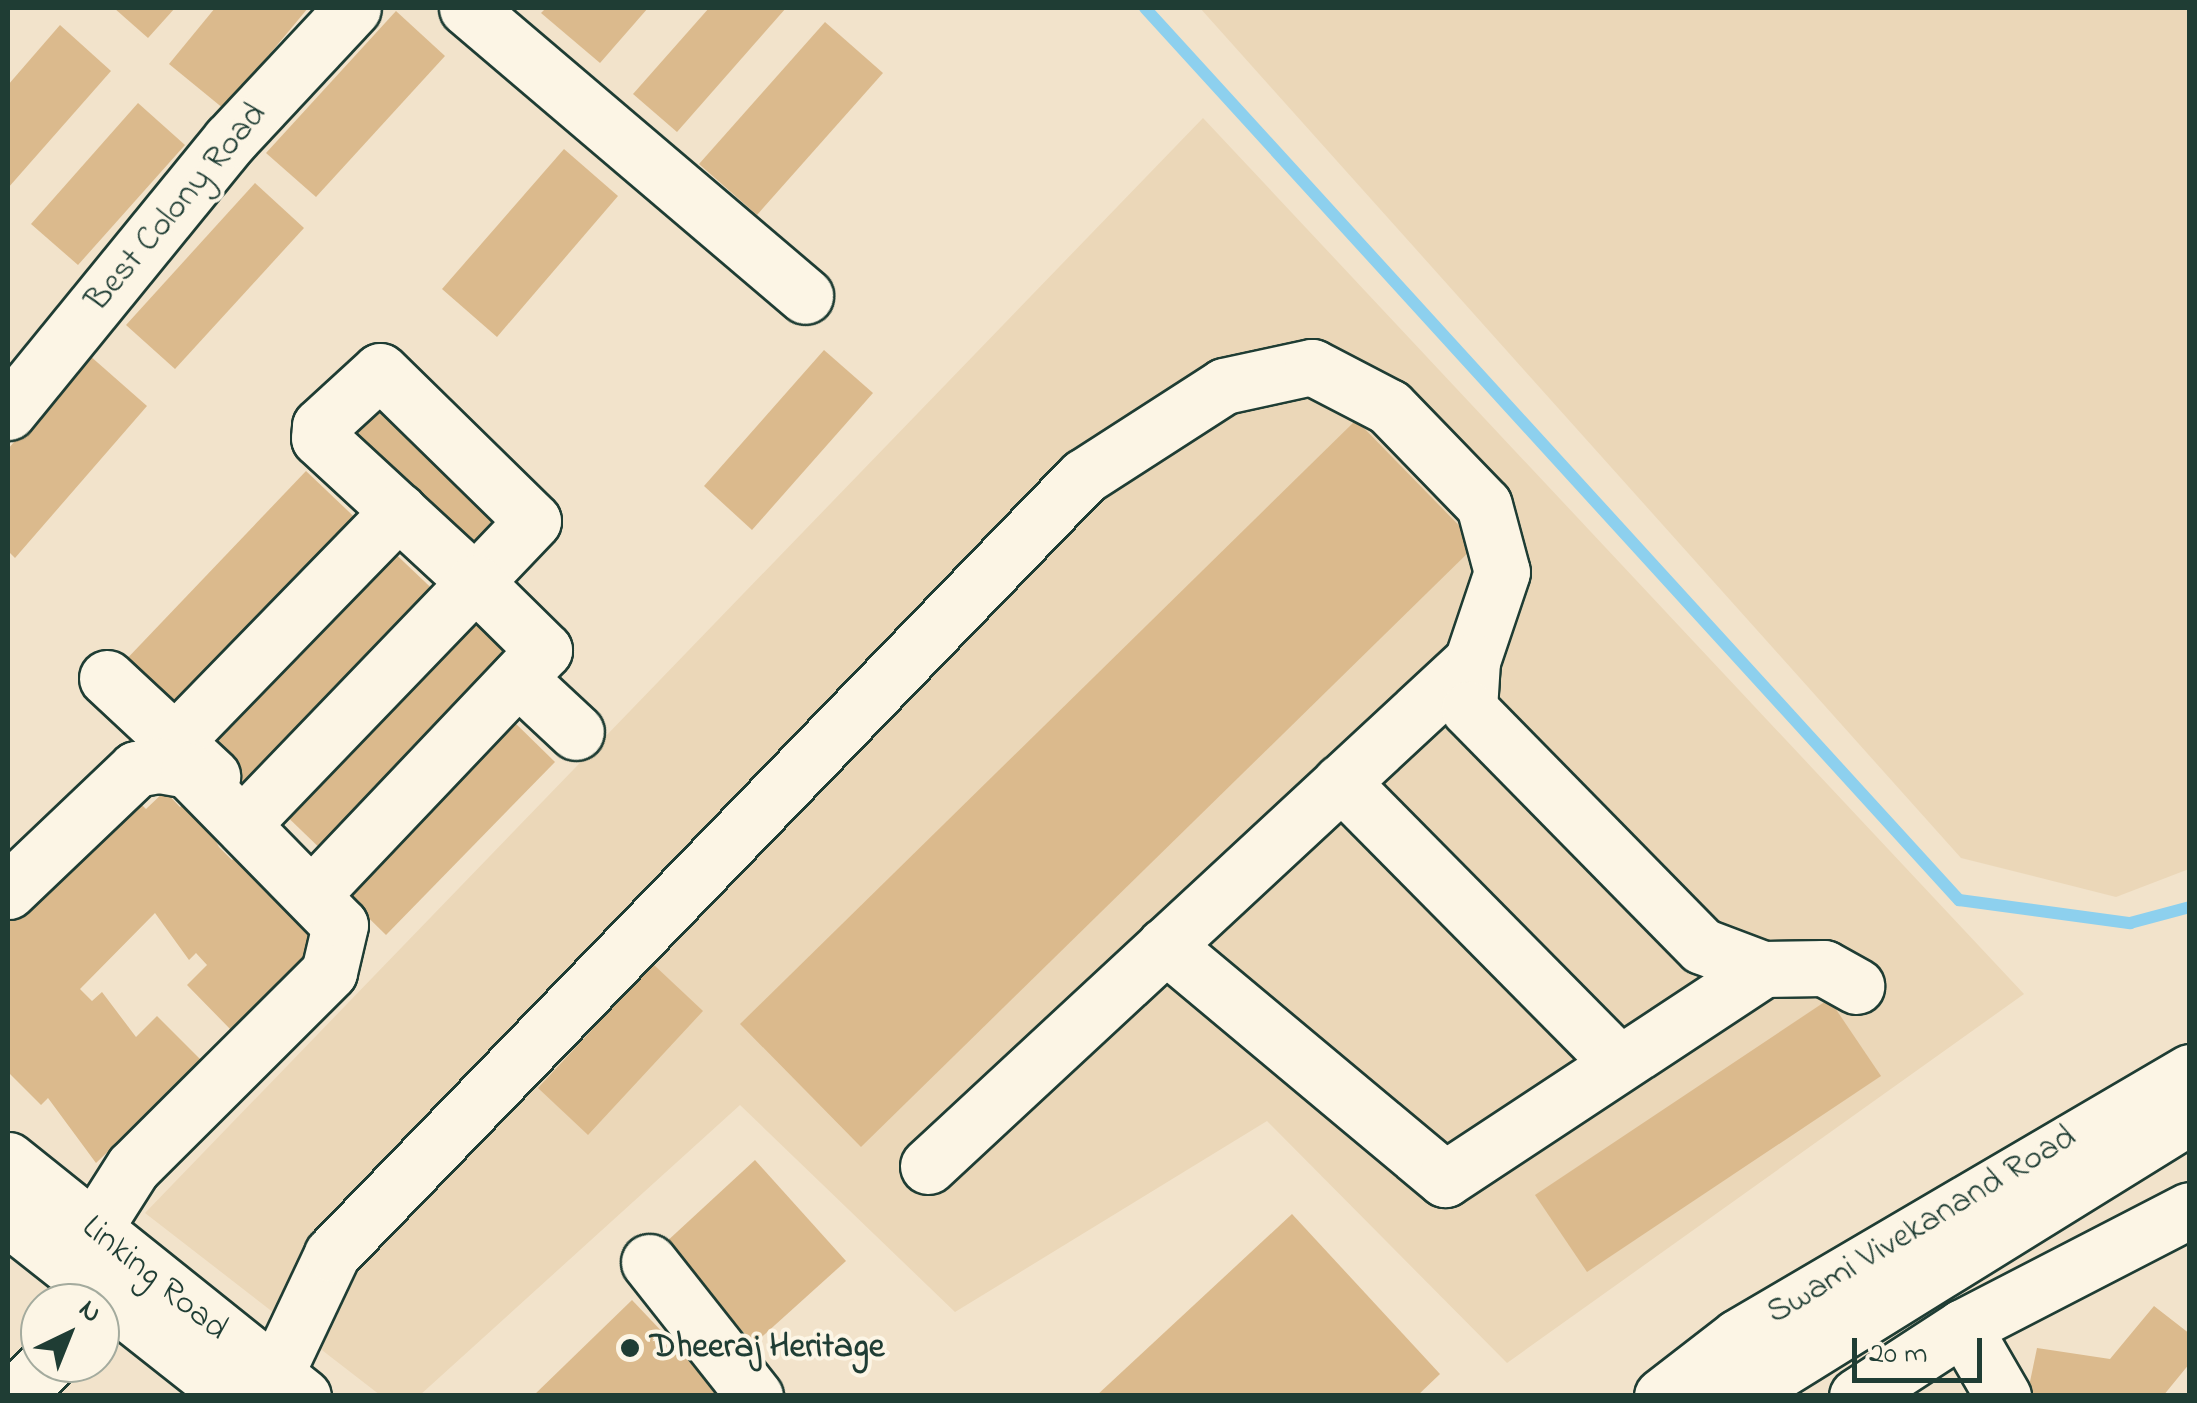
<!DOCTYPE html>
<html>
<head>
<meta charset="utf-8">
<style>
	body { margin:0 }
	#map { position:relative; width:2197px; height:1403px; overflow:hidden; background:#f2e3cb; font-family:"Indie Flower",sans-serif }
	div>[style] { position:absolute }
	.built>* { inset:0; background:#ebd7b8 }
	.stream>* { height:12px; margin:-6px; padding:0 6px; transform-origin:6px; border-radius:6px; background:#8dd0ee }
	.building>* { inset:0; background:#dbba8d }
	.roads { filter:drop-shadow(2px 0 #1f3d34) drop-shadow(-2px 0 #1f3d34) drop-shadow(0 2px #1f3d34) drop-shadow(0 -2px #1f3d34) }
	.minor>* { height:55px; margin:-27.5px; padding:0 27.5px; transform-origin:27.5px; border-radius:27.5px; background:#fcf5e5 }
	.major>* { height:55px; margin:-27.5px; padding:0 27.5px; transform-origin:27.5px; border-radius:27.5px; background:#fcf5e5 }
	.dots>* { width:28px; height:28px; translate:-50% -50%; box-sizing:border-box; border:5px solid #fcf5e5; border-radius:50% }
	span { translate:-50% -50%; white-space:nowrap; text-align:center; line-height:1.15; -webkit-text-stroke:8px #fcf5e5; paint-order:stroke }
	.street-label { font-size:35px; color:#1f3d34 }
	.poi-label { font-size:35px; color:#1f3d34; font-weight:700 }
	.left { translate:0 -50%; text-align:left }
	.frame { position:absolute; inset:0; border:10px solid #1f3d34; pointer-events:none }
	.north { position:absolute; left:20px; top:1283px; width:100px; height:100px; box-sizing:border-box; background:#fcf5e5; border:2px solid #a4ab9e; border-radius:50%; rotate:43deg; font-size:28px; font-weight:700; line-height:40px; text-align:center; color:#1f3d34 }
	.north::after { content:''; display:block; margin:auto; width:35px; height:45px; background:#1f3d34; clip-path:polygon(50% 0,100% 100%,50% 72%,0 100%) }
	.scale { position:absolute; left:1852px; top:1338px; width:130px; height:45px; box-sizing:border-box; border:5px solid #1f3d34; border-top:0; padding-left:12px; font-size:30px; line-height:35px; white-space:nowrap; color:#1f3d34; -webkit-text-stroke:8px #fcf5e5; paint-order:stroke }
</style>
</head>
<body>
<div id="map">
	<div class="built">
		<div style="clip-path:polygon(1200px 8px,2189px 8px,2189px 869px,2116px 897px,1961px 858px)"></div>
		<div style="clip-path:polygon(1203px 118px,2024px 994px,1507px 1363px,1267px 1121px,955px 1312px,740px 1105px,420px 1395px,380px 1395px,145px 1213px)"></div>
	</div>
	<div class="stream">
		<div style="left:1145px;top:8px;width:1208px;rotate:47.62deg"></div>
		<div style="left:1959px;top:900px;width:173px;rotate:7.7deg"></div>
		<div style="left:2130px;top:923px;width:62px;rotate:-14.9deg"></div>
	</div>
	<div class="building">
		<div style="clip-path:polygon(114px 8px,175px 8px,148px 38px)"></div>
		<div style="clip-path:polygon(215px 8px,308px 8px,224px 109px,169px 64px)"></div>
		<div style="clip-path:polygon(546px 8px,648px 8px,600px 63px,541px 13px)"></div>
		<div style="clip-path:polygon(709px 8px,786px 8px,677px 132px,633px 94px)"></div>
		<div style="clip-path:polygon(396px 11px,445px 56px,316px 197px,266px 153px)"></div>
		<div style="clip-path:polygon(825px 22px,883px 73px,757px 215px,699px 164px)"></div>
		<div style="clip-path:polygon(60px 25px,111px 71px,8px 188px,8px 85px)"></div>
		<div style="clip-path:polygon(138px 103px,185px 145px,78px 265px,31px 224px)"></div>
		<div style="clip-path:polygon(564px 149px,618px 196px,497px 337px,442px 289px)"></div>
		<div style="clip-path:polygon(255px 183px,304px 228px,175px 369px,126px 325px)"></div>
		<div style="clip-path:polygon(824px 350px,873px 393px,752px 530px,704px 486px)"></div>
		<div style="clip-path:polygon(89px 355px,147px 406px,15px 558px,8px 551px,8px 449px)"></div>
		<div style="clip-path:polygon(386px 383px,521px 514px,470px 566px,335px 436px)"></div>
		<div style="clip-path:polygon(1356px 420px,1477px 544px,861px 1147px,740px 1024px)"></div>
		<div style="clip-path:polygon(306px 471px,367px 529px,182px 724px,120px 666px)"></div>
		<div style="clip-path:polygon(385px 544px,444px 600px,254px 798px,195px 741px)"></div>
		<div style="clip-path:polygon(473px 596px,530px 652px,330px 858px,273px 803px)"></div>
		<div style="clip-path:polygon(503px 711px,555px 762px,386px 935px,334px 884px)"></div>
		<div style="clip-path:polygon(165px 791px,180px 807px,192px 795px,219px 847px,232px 860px,244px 849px,330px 936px,232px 1031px,187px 985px,207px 965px,196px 953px,189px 960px,155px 913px,80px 989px,92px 1001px,102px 992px,136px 1037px,157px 1016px,202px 1061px,96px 1163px,48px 1098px,41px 1105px,10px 1074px,8px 920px,134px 797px,146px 809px)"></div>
		<div style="clip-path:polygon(653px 964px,703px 1011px,588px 1135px,538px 1088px)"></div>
		<div style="clip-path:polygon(1829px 999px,1881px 1076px,1587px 1272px,1535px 1195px)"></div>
		<div style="clip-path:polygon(755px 1160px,846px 1261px,754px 1344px,664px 1244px)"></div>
		<div style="clip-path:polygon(1292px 1214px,1440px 1374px,1417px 1396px,1096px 1396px)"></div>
		<div style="clip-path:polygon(632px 1300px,723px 1396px,533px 1396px)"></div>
		<div style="clip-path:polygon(2154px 1306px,2190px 1334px,2190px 1363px,2163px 1396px,2027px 1396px,2037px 1348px,2110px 1359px)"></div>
	</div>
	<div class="roads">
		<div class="minor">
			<div style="left:467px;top:8px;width:444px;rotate:40.4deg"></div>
			<div style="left:380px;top:371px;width:214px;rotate:44.4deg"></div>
			<div style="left:533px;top:521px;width:84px;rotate:133.6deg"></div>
			<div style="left:475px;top:582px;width:212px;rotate:-137.3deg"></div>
			<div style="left:319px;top:438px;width:12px;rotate:-85deg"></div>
			<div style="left:320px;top:426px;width:81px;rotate:-42.5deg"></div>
			<div style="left:8px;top:412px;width:351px;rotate:-50.8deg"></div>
			<div style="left:230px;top:140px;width:180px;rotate:-47deg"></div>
			<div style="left:107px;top:678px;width:144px;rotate:43deg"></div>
			<div style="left:518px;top:678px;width:79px;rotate:43deg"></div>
			<div style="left:175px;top:741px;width:321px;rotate:-45.8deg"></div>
			<div style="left:1341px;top:782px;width:390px;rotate:45.3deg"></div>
			<div style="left:253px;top:813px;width:320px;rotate:-46.1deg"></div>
			<div style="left:475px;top:582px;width:97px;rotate:44.6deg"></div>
			<div style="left:544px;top:650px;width:318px;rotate:133.5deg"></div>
			<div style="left:8px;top:891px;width:177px;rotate:-43.6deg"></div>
			<div style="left:136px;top:769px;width:23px;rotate:-10deg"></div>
			<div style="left:159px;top:765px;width:29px;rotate:10deg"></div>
			<div style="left:188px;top:770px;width:217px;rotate:45.6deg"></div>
			<div style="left:340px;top:925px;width:48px;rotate:103.2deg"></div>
			<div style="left:329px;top:972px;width:276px;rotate:135.1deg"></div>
			<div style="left:133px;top:1167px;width:75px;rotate:122.4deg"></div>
			<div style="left:1165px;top:945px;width:365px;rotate:39.9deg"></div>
			<div style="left:1445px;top:1179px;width:381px;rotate:-33.4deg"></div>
			<div style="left:928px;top:1166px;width:742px;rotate:-42.87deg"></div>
			<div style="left:649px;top:1262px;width:171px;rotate:51.7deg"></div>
			<div style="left:1963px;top:1327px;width:80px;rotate:59.9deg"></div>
			<div style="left:14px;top:1396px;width:47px;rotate:-44.1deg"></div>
			<div style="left:265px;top:1396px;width:157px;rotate:-64.7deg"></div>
			<div style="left:332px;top:1254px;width:1081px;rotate:-45.97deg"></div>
			<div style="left:1083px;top:477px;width:168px;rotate:-32.8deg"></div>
			<div style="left:1224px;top:386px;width:90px;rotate:-12.2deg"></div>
			<div style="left:1312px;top:367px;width:87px;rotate:27.5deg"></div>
			<div style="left:1389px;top:407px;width:136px;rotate:45.9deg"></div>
			<div style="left:1484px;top:505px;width:69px;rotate:75deg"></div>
			<div style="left:1502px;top:572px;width:94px;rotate:108.6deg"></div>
			<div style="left:1472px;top:661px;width:48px;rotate:93.6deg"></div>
			<div style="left:1469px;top:709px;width:332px;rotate:45.5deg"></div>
			<div style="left:1702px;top:946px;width:65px;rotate:20.7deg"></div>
			<div style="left:1763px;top:969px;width:61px;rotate:-0.9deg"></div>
			<div style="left:1824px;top:968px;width:37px;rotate:29deg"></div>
			<div style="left:1857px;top:1396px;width:126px;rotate:-33.1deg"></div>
			<div style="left:1963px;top:1327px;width:255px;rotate:-27.3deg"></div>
		</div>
		<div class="major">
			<div style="left:8px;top:1160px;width:378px;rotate:38.7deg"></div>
			<div style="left:8px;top:1218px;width:287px;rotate:38.3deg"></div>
			<div style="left:1662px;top:1396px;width:96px;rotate:-37.8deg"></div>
			<div style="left:1738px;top:1337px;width:524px;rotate:-30.38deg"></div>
			<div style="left:1738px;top:1396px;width:532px;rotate:-31.78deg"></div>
		</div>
	</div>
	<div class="dots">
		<div style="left:630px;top:1348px;background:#1f3d34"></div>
	</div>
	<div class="street-label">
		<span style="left:177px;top:208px;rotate:-50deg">Best Colony Road</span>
		<span style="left:1922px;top:1226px;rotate:-31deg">Swami Vivekanand Road</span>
		<span style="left:154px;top:1279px;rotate:39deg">Linking Road</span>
	</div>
	<div class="poi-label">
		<span class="left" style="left:650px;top:1348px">Dheeraj Heritage</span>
	</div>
	<div class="frame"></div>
	<div class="north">N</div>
	<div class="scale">20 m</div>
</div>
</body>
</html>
